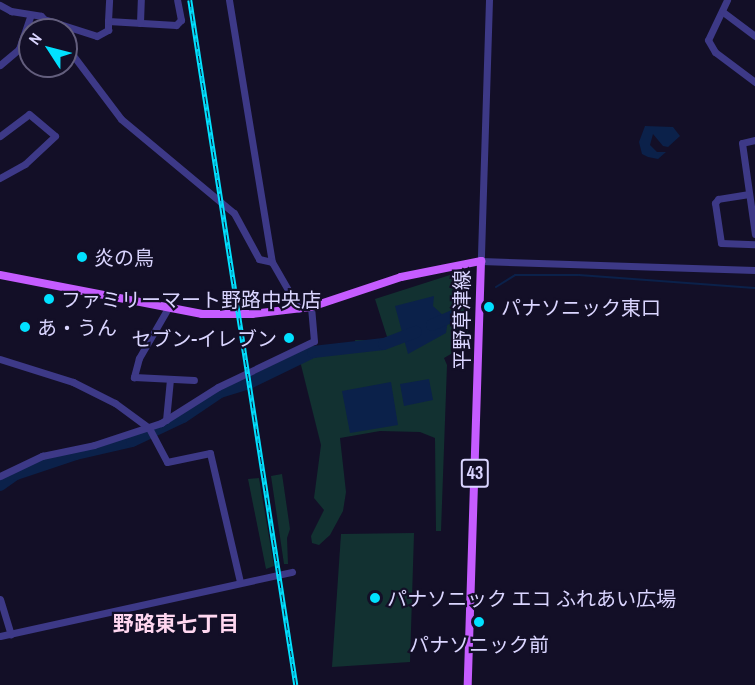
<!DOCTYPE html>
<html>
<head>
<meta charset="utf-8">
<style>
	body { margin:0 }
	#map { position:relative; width:755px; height:685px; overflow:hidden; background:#130f27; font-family:"Archivo Narrow","Noto Sans JP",sans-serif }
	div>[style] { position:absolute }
	.green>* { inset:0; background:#123131 }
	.water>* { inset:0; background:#0b214a }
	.stream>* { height:2px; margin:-1px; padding:0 1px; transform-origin:1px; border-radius:1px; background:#0b214a }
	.river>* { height:12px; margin:-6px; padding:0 6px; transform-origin:6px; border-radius:6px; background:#0b214a }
	.minor>* { height:7px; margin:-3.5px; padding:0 3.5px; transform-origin:3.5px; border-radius:3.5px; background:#3d3987 }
	.major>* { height:8px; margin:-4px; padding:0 4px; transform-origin:4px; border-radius:4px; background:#c55cff }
	.rail>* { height:4.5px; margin-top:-2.25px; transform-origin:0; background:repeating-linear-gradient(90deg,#130f27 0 7px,#01e1ff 0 14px); box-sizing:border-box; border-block:2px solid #01e1ff }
	.dots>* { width:16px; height:16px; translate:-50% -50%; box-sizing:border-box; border:3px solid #130f27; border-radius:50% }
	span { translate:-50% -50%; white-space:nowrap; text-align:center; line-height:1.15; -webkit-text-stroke:4.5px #130f27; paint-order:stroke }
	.shield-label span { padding:2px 4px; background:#130f27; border:2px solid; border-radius:4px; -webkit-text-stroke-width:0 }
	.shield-label { font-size:18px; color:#dad5ff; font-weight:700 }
	.poi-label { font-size:20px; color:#dad5ff }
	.left { translate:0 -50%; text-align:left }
	.right { translate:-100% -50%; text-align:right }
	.street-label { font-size:20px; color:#dad5ff }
	.neighbourhood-label { font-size:21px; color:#ffd7f0; font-weight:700 }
	.north { position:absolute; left:18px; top:18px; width:60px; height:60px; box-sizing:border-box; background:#130f27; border:2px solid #635e7d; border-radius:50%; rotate:306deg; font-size:16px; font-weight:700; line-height:24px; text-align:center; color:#dad5ff }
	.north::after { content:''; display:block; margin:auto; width:21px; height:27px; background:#01e1ff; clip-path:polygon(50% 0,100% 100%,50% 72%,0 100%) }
</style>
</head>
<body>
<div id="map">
	<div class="green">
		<div style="clip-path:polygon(450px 275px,465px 278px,469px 288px,458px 288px,457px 297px,468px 297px,468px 344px,444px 358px,447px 365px,441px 531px,436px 531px,435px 438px,420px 432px,380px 431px,340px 438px,346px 492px,343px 511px,330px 535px,319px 545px,312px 543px,311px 536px,324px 510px,314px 498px,321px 445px,300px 361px,356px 348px,355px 340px,388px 340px,375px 299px)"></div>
		<div style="clip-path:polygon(282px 474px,290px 529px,287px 538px,288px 564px,284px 564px,271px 476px)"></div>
		<div style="clip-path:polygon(259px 478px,274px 566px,266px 569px,248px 479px)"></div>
		<div style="clip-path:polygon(414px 533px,410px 662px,332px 667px,341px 534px)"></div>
	</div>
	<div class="water">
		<div style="clip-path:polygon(645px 126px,673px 127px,680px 136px,668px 147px,663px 146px,653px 134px,650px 145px,657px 152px,666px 152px,658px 159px,648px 157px,642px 154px,639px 142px)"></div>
		<div style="clip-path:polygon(434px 296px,433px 306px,448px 320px,446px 333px,408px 354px,395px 306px)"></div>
		<div style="clip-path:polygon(429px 379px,433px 400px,404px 406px,400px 384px)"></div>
		<div style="clip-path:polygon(391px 382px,398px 425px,350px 433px,342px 391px)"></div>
	</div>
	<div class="stream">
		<div style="left:496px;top:287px;width:22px;rotate:-32deg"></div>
		<div style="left:515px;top:275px;width:64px"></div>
		<div style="left:579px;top:275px;width:176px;rotate:4.2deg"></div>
	</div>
	<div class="river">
		<div style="left:432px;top:325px;width:26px;rotate:-23deg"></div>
		<div style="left:0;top:485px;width:19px;rotate:-35deg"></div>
		<div style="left:16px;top:474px;width:63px;rotate:-18.4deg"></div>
		<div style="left:76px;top:454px;width:57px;rotate:-13.1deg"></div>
		<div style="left:132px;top:441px;width:56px;rotate:-25.2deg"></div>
		<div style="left:183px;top:417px;width:45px;rotate:-34deg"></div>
		<div style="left:220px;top:392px;width:28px;rotate:-17deg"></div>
		<div style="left:247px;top:384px;width:73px;rotate:-25.9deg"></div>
		<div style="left:313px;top:352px;width:71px;rotate:-6.4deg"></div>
		<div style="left:384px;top:344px;width:34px;rotate:-21deg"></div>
	</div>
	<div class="minor">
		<div style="left:229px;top:0;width:266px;rotate:80.7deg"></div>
		<div style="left:272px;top:262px;width:54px;rotate:60.1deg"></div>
		<div style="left:489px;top:0;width:261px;rotate:91.8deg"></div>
		<div style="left:481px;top:261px;width:274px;rotate:1.9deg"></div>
		<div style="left:727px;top:0;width:44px;rotate:115.4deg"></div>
		<div style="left:708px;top:40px;width:14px;rotate:60deg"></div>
		<div style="left:715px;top:52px;width:50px;rotate:36.9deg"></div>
		<div style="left:0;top:5px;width:13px;rotate:29deg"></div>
		<div style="left:11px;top:11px;width:30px;rotate:9deg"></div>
		<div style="left:41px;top:16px;width:20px;rotate:45deg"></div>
		<div style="left:723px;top:12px;width:40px;rotate:37deg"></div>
		<div style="left:47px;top:20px;width:52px;rotate:17.7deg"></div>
		<div style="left:97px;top:36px;width:13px;rotate:-29deg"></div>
		<div style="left:108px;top:30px;width:9px;rotate:-90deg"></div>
		<div style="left:108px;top:21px;width:68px;rotate:3.4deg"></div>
		<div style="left:176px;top:25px;width:7px;rotate:-45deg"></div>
		<div style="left:181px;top:20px;width:20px;rotate:-101deg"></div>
		<div style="left:108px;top:21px;width:21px;rotate:-87deg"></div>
		<div style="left:140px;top:23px;width:23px;rotate:-88deg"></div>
		<div style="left:66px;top:46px;width:91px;rotate:53deg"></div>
		<div style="left:121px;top:119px;width:147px;rotate:39.8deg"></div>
		<div style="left:234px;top:213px;width:52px;rotate:61.5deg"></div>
		<div style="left:259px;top:259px;width:13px;rotate:13deg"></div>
		<div style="left:19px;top:49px;width:14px;rotate:39deg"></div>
		<div style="left:0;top:65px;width:25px;rotate:-40deg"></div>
		<div style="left:19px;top:49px;width:36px;rotate:-71deg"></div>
		<div style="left:39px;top:66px;width:3px"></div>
		<div style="left:0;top:136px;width:36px;rotate:-37deg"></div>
		<div style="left:29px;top:114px;width:34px;rotate:40deg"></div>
		<div style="left:55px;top:136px;width:41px;rotate:137deg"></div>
		<div style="left:25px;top:164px;width:29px;rotate:151deg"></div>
		<div style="left:755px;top:140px;width:13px;rotate:167deg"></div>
		<div style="left:742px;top:143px;width:92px;rotate:81.9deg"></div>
		<div style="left:749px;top:194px;width:31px;rotate:171deg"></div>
		<div style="left:718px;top:199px;width:5px;rotate:127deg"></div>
		<div style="left:715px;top:203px;width:40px;rotate:81.5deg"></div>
		<div style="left:721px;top:243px;width:34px;rotate:2deg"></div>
		<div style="left:168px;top:308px;width:58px;rotate:120.1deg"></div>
		<div style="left:139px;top:358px;width:20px;rotate:105deg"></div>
		<div style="left:134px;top:377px;width:60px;rotate:2.9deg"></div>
		<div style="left:0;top:359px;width:77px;rotate:17.5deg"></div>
		<div style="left:73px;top:382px;width:47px;rotate:26.6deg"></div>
		<div style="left:115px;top:403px;width:42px;rotate:36.3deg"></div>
		<div style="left:149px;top:428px;width:38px;rotate:62deg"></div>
		<div style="left:167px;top:462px;width:44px;rotate:-11.8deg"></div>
		<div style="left:210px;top:453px;width:132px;rotate:76.9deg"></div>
		<div style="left:166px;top:420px;width:41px;rotate:-84.4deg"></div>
		<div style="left:0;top:476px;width:47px;rotate:-25.5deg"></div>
		<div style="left:42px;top:456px;width:53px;rotate:-11.9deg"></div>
		<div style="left:94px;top:445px;width:71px;rotate:-18.2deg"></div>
		<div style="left:161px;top:423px;width:67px;rotate:-32.3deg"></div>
		<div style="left:218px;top:387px;width:106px;rotate:-25.6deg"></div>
		<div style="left:314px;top:341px;width:34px;rotate:-95deg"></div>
		<div style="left:0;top:599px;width:37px;rotate:73deg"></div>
		<div style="left:0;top:636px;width:299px;rotate:-12.4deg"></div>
	</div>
	<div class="major">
		<div style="left:0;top:275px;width:206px;rotate:10.9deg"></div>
		<div style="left:202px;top:314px;width:50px"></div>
		<div style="left:252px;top:314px;width:59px;rotate:-6.8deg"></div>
		<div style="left:311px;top:307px;width:95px;rotate:-18.4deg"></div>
		<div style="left:401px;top:277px;width:82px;rotate:-11.3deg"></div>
		<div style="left:481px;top:261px;width:424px;rotate:91.8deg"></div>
	</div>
	<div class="rail">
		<div style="left:190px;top:0;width:693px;rotate:81.2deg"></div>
	</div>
	<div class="dots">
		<div style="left:82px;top:257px;background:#01e1ff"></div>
		<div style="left:49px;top:299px;background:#01e1ff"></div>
		<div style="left:489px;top:307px;background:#01e1ff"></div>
		<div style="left:25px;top:327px;background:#01e1ff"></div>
		<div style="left:289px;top:338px;background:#01e1ff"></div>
		<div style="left:375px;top:598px;background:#01e1ff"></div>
		<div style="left:479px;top:622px;background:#01e1ff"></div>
	</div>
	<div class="shield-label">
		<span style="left:475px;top:473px">43</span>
	</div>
	<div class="poi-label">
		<span class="left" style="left:94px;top:257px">炎の鳥</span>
		<span class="left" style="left:61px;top:299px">ファミリーマート野路中央店</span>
		<span class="left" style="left:501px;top:307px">パナソニック東口</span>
		<span class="left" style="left:37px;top:327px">あ・うん</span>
		<span class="right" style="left:277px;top:338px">セブン-イレブン</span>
		<span class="left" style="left:387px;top:598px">パナソニック エコ ふれあい広場</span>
		<span style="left:479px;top:644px">パナソニック前</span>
	</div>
	<div class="street-label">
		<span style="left:461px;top:320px;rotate:-90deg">平野草津線</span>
	</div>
	<div class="neighbourhood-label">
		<span style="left:176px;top:624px">野路東七丁目</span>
	</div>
	<div class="north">N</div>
</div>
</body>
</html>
